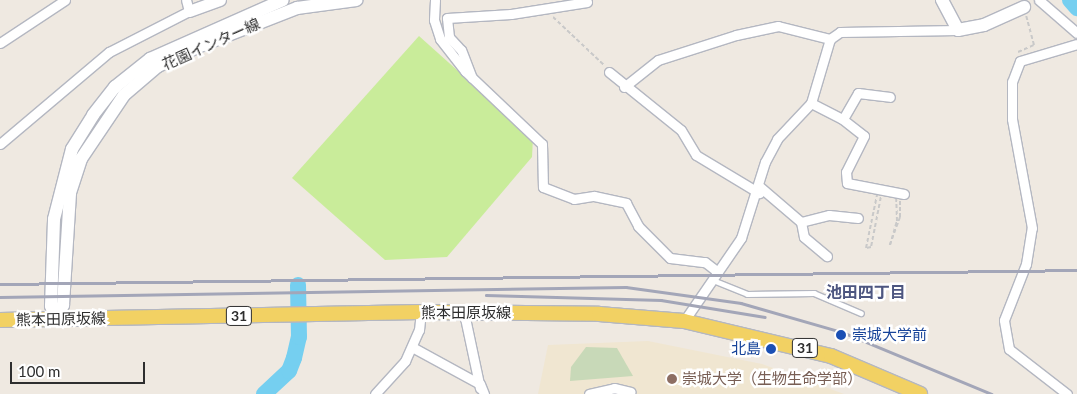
<!DOCTYPE html>
<html>
<head>
<meta charset="utf-8">
<style>
	body { margin:0 }
	#map { position:relative; width:1077px; height:394px; overflow:hidden; background:#efe9e1; font-family:Lato,"Noto Sans JP",sans-serif }
	div>[style] { position:absolute }
	.education>* { inset:0; background:#f0e6d1 }
	.cemetery>* { inset:0; background:#c8d9b8 }
	.pitch>* { inset:0; background:#c9ec9a }
	.river>* { height:16px; margin:-8px; padding:0 8px; transform-origin:8px; border-radius:8px; background:#75cff0 }
	.path>* { height:2px; margin-top:-1px; transform-origin:0; background:repeating-linear-gradient(90deg,#c9c9c9 0 4px,transparent 0 6.5px) }
	.roads { filter:drop-shadow(1px 0 #b4b7c1) drop-shadow(-1px 0 #b4b7c1) drop-shadow(0 1px #b4b7c1) drop-shadow(0 -1px #b4b7c1) }
	.service>* { height:4.5px; margin:-2.25px; padding:0 2.25px; transform-origin:2.25px; border-radius:2.25px; background:#fff }
	.minor>* { height:9px; margin:-4.5px; padding:0 4.5px; transform-origin:4.5px; border-radius:4.5px; background:#fff }
	.tertiary>* { height:11px; margin:-5.5px; padding:0 5.5px; transform-origin:5.5px; border-radius:5.5px; background:#fff }
	.secondary>* { height:12px; margin:-6px; padding:0 6px; transform-origin:6px; border-radius:6px; background:#fff }
	.primary>* { height:14px; margin:-7px; padding:0 7px; transform-origin:7px; border-radius:7px; background:#f2d163 }
	.rail>* { height:2.5px; margin:-1.25px; padding:0 1.25px; transform-origin:1.25px; border-radius:1.25px; background:#a3a6b8 }
	.dots>* { width:14px; height:14px; translate:-50% -50%; box-sizing:border-box; border:2px solid #fff; border-radius:50% }
	span { translate:-50% -50%; white-space:nowrap; text-align:center; line-height:1.15; -webkit-text-stroke:5px #fff; paint-order:stroke }
	.shield-label span { padding:1px 4px; background:#fff; border:1px solid; border-radius:4px; -webkit-text-stroke-width:0 }
	.shield-label { font-size:14px; color:#2e2e2e; font-weight:700 }
	.street-label { font-size:15px; color:#2e2e2e }
	.transit-label { font-size:15px; color:#164399 }
	.left { translate:0 -50%; text-align:left }
	.right { translate:-100% -50%; text-align:right }
	.education-label { font-size:15px; color:#785e54 }
	.neighbourhood-label { font-size:16px; color:#4d5680; font-weight:700 }
	.scale { position:absolute; left:10px; top:362px; width:135px; height:22px; box-sizing:border-box; border:2px solid #2e2e2e; border-top:0; padding-left:6px; font-size:15px; line-height:18px; white-space:nowrap; color:#2e2e2e; -webkit-text-stroke:4px #fff; paint-order:stroke }
</style>
</head>
<body>
<div id="map">
	<div class="education">
		<div style="clip-path:polygon(648px 341px,762px 364px,844px 394px,538px 394px,548px 345px)"></div>
	</div>
	<div class="cemetery">
		<div style="clip-path:polygon(586px 347px,617px 348px,633px 376px,570px 381px,571px 367px)"></div>
	</div>
	<div class="pitch">
		<div style="clip-path:polygon(419px 36px,533px 138px,532px 157px,447px 257px,385px 260px,292px 178px)"></div>
	</div>
	<div class="river">
		<div style="left:1070px;top:0;width:11px;rotate:49deg"></div>
		<div style="left:264px;top:394px;width:34px;rotate:-43deg"></div>
		<div style="left:289px;top:371px;width:14px;rotate:-69deg"></div>
		<div style="left:294px;top:358px;width:22px;rotate:-77deg"></div>
		<div style="left:299px;top:337px;width:52px;rotate:-91.1deg"></div>
	</div>
	<div class="path">
		<div style="left:553px;top:17px;width:70px;rotate:43.3deg"></div>
		<div style="left:1018px;top:52px;width:17px;rotate:-24deg"></div>
		<div style="left:1034px;top:45px;width:30px;rotate:-105deg"></div>
		<div style="left:878px;top:190px;width:4px;rotate:14deg"></div>
		<div style="left:882px;top:191px;width:57px;rotate:101.1deg"></div>
		<div style="left:871px;top:247px;width:5px;rotate:169deg"></div>
		<div style="left:866px;top:248px;width:59px;rotate:-78.3deg"></div>
		<div style="left:896px;top:193px;width:4px;rotate:14deg"></div>
		<div style="left:900px;top:194px;width:23px;rotate:90deg"></div>
		<div style="left:900px;top:217px;width:30px;rotate:110deg"></div>
		<div style="left:890px;top:245px;width:25px;rotate:-74deg"></div>
		<div style="left:897px;top:221px;width:28px;rotate:-92deg"></div>
	</div>
	<div class="roads">
		<div class="service">
			<div style="left:713px;top:280px;width:37px;rotate:22deg"></div>
			<div style="left:747px;top:294px;width:67px;rotate:-0.9deg"></div>
			<div style="left:814px;top:293px;width:51px;rotate:23.1deg"></div>
		</div>
		<div class="minor">
			<div style="left:435px;top:0;width:20px;rotate:93deg"></div>
			<div style="left:434px;top:20px;width:20px;rotate:72deg"></div>
			<div style="left:440px;top:39px;width:41px;rotate:52deg"></div>
			<div style="left:465px;top:71px;width:106px;rotate:43.5deg"></div>
			<div style="left:542px;top:144px;width:43px;rotate:88.7deg"></div>
			<div style="left:543px;top:187px;width:33px;rotate:21deg"></div>
			<div style="left:574px;top:199px;width:20px;rotate:-9deg"></div>
			<div style="left:594px;top:196px;width:33px;rotate:12deg"></div>
			<div style="left:626px;top:203px;width:26px;rotate:62deg"></div>
			<div style="left:638px;top:226px;width:45px;rotate:45deg"></div>
			<div style="left:670px;top:258px;width:35px;rotate:7deg"></div>
			<div style="left:705px;top:262px;width:16px;rotate:38deg"></div>
			<div style="left:1039px;top:0;width:50px;rotate:41deg"></div>
			<div style="left:0;top:43px;width:78px;rotate:-33.5deg"></div>
			<div style="left:609px;top:72px;width:92px;rotate:38.9deg"></div>
			<div style="left:681px;top:130px;width:29px;rotate:59deg"></div>
			<div style="left:696px;top:155px;width:74px;rotate:31.1deg"></div>
			<div style="left:472px;top:78px;width:30px;rotate:-111deg"></div>
			<div style="left:461px;top:50px;width:18px;rotate:-133deg"></div>
			<div style="left:449px;top:37px;width:19px;rotate:-96deg"></div>
			<div style="left:447px;top:18px;width:64px;rotate:-3.6deg"></div>
			<div style="left:511px;top:14px;width:77px;rotate:-9deg"></div>
			<div style="left:624px;top:87px;width:43px;rotate:-38.5deg"></div>
			<div style="left:658px;top:60px;width:82px;rotate:-17.8deg"></div>
			<div style="left:736px;top:35px;width:43px;rotate:-12.1deg"></div>
			<div style="left:778px;top:26px;width:54px;rotate:14deg"></div>
			<div style="left:811px;top:103px;width:34px;rotate:27deg"></div>
			<div style="left:841px;top:118px;width:29px;rotate:38deg"></div>
			<div style="left:864px;top:136px;width:40px;rotate:116.6deg"></div>
			<div style="left:846px;top:172px;width:11px;rotate:85deg"></div>
			<div style="left:847px;top:183px;width:58px;rotate:10.9deg"></div>
			<div style="left:843px;top:119px;width:30px;rotate:-60deg"></div>
			<div style="left:858px;top:93px;width:32px;rotate:7deg"></div>
			<div style="left:0;top:144px;width:143px;rotate:-40.2deg"></div>
			<div style="left:109px;top:52px;width:90px;rotate:-27.1deg"></div>
			<div style="left:189px;top:11px;width:11px;rotate:-105deg"></div>
			<div style="left:760px;top:187px;width:54px;rotate:40.5deg"></div>
			<div style="left:801px;top:222px;width:15px;rotate:79deg"></div>
			<div style="left:804px;top:237px;width:30px;rotate:40deg"></div>
			<div style="left:801px;top:222px;width:29px;rotate:-14deg"></div>
			<div style="left:829px;top:215px;width:29px;rotate:6deg"></div>
			<div style="left:464px;top:313px;width:77px;rotate:78deg"></div>
			<div style="left:684px;top:321px;width:101px;rotate:-55.5deg"></div>
			<div style="left:741px;top:238px;width:80px;rotate:-72.5deg"></div>
			<div style="left:765px;top:162px;width:26px;rotate:-62deg"></div>
			<div style="left:777px;top:139px;width:50px;rotate:-46.6deg"></div>
			<div style="left:811px;top:103px;width:67px;rotate:-73.5deg"></div>
			<div style="left:830px;top:39px;width:12px;rotate:-35deg"></div>
			<div style="left:840px;top:32px;width:118px;rotate:-1deg"></div>
			<div style="left:412px;top:347px;width:77px;rotate:28.6deg"></div>
			<div style="left:480px;top:384px;width:11px;rotate:68deg"></div>
			<div style="left:375px;top:394px;width:45px;rotate:-47.7deg"></div>
			<div style="left:405px;top:361px;width:34px;rotate:-66deg"></div>
			<div style="left:419px;top:330px;width:18px;rotate:-84deg"></div>
			<div style="left:589px;top:394px;width:26px;rotate:-13deg"></div>
			<div style="left:614px;top:388px;width:17px;rotate:13deg"></div>
			<div style="left:1067px;top:394px;width:73px;rotate:-142.2deg"></div>
			<div style="left:1009px;top:349px;width:29px;rotate:-100deg"></div>
			<div style="left:1004px;top:320px;width:60px;rotate:-68.6deg"></div>
			<div style="left:1026px;top:264px;width:36px;rotate:-81deg"></div>
			<div style="left:1032px;top:228px;width:111px;rotate:-100.4deg"></div>
			<div style="left:1012px;top:119px;width:37px;rotate:-90deg"></div>
			<div style="left:1012px;top:82px;width:22px;rotate:-69deg"></div>
			<div style="left:1020px;top:61px;width:59px;rotate:-16.6deg"></div>
		</div>
		<div class="tertiary">
			<div style="left:189px;top:11px;width:33px;rotate:-20deg"></div>
		</div>
		<div class="secondary">
			<div style="left:942px;top:0;width:34px;rotate:62deg"></div>
			<div style="left:958px;top:30px;width:26px;rotate:-11deg"></div>
			<div style="left:984px;top:25px;width:44px;rotate:-24.2deg"></div>
			<div style="left:56px;top:319px;width:16px;rotate:-63deg"></div>
			<div style="left:63px;top:305px;width:112px;rotate:-86.4deg"></div>
			<div style="left:70px;top:193px;width:36px;rotate:-72deg"></div>
			<div style="left:81px;top:159px;width:77px;rotate:-56.1deg"></div>
			<div style="left:124px;top:95px;width:45px;rotate:-40.5deg"></div>
			<div style="left:158px;top:66px;width:41px;rotate:-25.9deg"></div>
			<div style="left:195px;top:48px;width:110px;rotate:-21.4deg"></div>
			<div style="left:297px;top:8px;width:60px;rotate:-7.7deg"></div>
			<div style="left:56px;top:319px;width:14px;rotate:-111deg"></div>
			<div style="left:51px;top:306px;width:87px;rotate:-88deg"></div>
			<div style="left:54px;top:219px;width:72px;rotate:-75.6deg"></div>
			<div style="left:72px;top:149px;width:40px;rotate:-58deg"></div>
			<div style="left:93px;top:115px;width:36px;rotate:-52deg"></div>
			<div style="left:115px;top:87px;width:45px;rotate:-38.7deg"></div>
			<div style="left:150px;top:59px;width:145px;rotate:-23.9deg"></div>
		</div>
		<div class="primary">
			<div style="left:0;top:320px;width:421px;rotate:-1.1deg"></div>
			<div style="left:421px;top:312px;width:178px;rotate:0.6deg"></div>
			<div style="left:599px;top:314px;width:85px;rotate:4.7deg"></div>
			<div style="left:684px;top:321px;width:151px;rotate:13.4deg"></div>
			<div style="left:831px;top:356px;width:97px;rotate:23.1deg"></div>
		</div>
	</div>
	<div class="rail">
		<div style="left:0;top:284px;width:1077px;rotate:-0.74deg"></div>
		<div style="left:486px;top:295px;width:175px;rotate:1.6deg"></div>
		<div style="left:661px;top:300px;width:105px;rotate:9.3deg"></div>
		<div style="left:0;top:297px;width:626px;rotate:-0.92deg"></div>
		<div style="left:626px;top:287px;width:116px;rotate:7.9deg"></div>
		<div style="left:741px;top:303px;width:105px;rotate:16deg"></div>
		<div style="left:842px;top:332px;width:162px;rotate:22.5deg"></div>
	</div>
	<div class="dots">
		<div style="left:841px;top:335px;background:#1a4fb4"></div>
		<div style="left:771px;top:349px;background:#1a4fb4"></div>
		<div style="left:672px;top:379px;background:#8d6e63"></div>
	</div>
	<div class="shield-label">
		<span style="left:239px;top:316px">31</span>
		<span style="left:805px;top:348px">31</span>
	</div>
	<div class="street-label">
		<span style="left:211px;top:44px;rotate:-24deg">花園インター線</span>
		<span style="left:466px;top:313px">熊本田原坂線</span>
		<span style="left:61px;top:319px;rotate:-1deg">熊本田原坂線</span>
	</div>
	<div class="transit-label">
		<span class="left" style="left:852px;top:335px">崇城大学前</span>
		<span class="right" style="left:761px;top:349px">北島</span>
	</div>
	<div class="education-label">
		<span class="left" style="left:682px;top:379px">崇城大学（生物生命学部）</span>
	</div>
	<div class="neighbourhood-label">
		<span style="left:866px;top:292px">池田四丁目</span>
	</div>
	<div class="scale">100 m</div>
</div>
</body>
</html>
